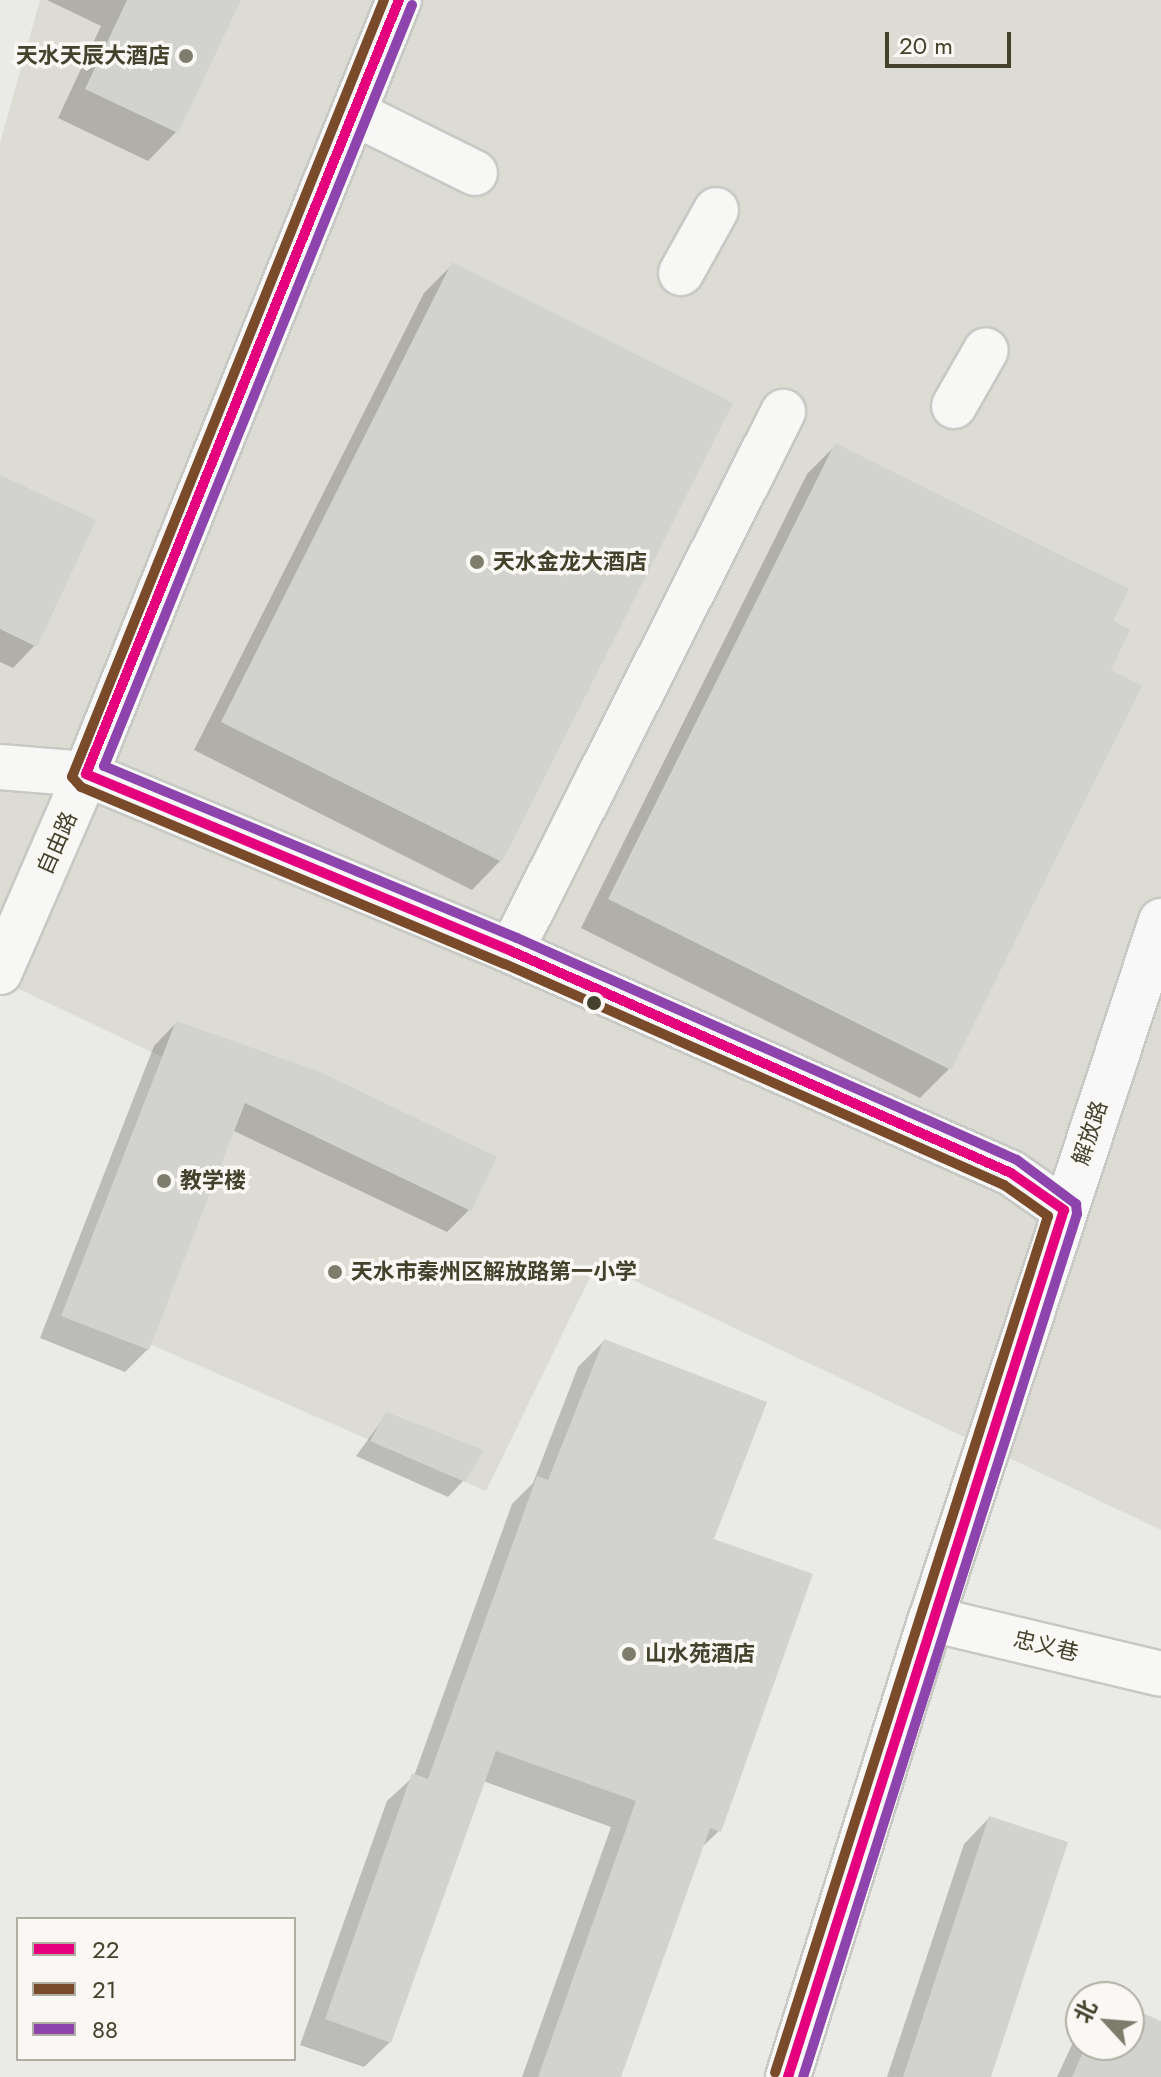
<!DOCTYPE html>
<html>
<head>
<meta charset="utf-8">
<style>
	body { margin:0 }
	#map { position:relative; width:1161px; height:2077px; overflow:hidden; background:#eaeae6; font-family:Jost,"Noto Sans SC",sans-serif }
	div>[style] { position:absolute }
	.built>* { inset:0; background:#dddcd4 }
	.shadow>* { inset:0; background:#0003 }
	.building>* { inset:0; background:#d2d2ce }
	.roads { filter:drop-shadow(2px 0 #c8c8c4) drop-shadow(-2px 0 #c8c8c4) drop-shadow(0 2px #c8c8c4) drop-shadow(0 -2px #c8c8c4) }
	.minor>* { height:44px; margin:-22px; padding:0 22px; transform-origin:22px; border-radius:22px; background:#f7f7f5 }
	.major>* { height:44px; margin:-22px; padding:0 22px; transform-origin:22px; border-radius:22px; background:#f8f8f8 }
	.bus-1>* { height:10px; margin:-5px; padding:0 5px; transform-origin:5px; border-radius:5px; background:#e5007d }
	.bus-2>* { height:10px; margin:-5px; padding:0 5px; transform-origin:5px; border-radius:5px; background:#7a4b2a }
	.bus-3>* { height:10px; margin:-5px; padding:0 5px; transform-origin:5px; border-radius:5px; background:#8e44ad }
	.dots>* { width:22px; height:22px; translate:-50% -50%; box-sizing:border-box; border:4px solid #f9f8f4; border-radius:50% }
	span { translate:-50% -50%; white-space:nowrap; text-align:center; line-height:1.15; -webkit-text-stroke:7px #f9f8f4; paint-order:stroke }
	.poi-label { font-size:22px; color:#44412c; font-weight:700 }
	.right { translate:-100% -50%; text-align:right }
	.left { translate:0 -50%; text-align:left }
	.street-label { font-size:22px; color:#44412c }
	.legend { position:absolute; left:16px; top:1917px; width:280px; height:144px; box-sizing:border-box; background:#f9f8f4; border:2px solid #b1afa4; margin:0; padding:10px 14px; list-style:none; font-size:24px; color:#44412c }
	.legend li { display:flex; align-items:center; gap:16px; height:40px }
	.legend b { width:40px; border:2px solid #b1afa4 }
	.north { position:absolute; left:1065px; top:1981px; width:80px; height:80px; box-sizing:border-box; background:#f9f8f4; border:2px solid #b1afa4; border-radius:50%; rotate:296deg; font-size:22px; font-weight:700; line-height:32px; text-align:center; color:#44412c }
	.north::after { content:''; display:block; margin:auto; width:28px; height:36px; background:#7e7c6d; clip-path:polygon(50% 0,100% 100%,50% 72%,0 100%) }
	.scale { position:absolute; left:885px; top:32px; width:126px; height:36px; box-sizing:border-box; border:4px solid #44412c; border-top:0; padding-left:10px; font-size:24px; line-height:28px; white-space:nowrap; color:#44412c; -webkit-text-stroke:6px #f9f8f4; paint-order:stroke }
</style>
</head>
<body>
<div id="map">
	<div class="built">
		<div style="clip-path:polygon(40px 0,1161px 0,1161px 1530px,597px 1263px,486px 1491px,65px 1307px,162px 1057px,0 980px,0 143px)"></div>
	</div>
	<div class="shadow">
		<div style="clip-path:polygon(47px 0,239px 0,176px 132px,148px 161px,58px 118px,101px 26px)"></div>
		<div style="clip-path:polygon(453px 264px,500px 861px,472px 890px,194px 750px,424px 293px)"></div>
		<div style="clip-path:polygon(836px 445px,1110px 622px,1108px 671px,1140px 686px,949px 1069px,920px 1098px,581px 928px,807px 474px)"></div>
		<div style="clip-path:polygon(0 477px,35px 645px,13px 668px,0 662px)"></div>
		<div style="clip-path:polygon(176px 1023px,469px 1210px,447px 1232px,232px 1130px,148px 1349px,125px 1372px,40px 1338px,154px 1046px)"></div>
		<div style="clip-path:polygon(604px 1341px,711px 1540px,719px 1831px,700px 1849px,619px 2077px,522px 2077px,611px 1827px,483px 1781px,390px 2042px,364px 2067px,300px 2045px,387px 1801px,414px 1776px,512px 1504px,533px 1483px,578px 1367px)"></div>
		<div style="clip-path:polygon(386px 1415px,463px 1481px,448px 1497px,356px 1456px)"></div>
		<div style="clip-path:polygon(989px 1818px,988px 2077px,887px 2077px,964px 1844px)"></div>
		<div style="clip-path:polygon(1129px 2009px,1161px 2023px,1161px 2077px,1057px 2077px,1081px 2025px,1081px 2045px,1129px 2045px)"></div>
	</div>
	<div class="building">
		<div style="clip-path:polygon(127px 0,241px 0,178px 133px,85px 89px)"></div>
		<div style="clip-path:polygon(452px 262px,733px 403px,502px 862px,221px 722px)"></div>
		<div style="clip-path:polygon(835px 443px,1129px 589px,1113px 621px,1130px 630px,1111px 670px,1142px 686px,951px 1070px,608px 899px)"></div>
		<div style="clip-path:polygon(0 475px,96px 520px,37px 647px,0 629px)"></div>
		<div style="clip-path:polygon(176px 1021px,318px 1071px,497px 1157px,471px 1211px,245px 1103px,149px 1350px,61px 1316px)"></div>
		<div style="clip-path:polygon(604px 1339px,767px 1402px,714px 1539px,813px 1574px,721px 1832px,710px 1828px,621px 2077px,538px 2077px,636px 1801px,496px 1751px,391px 2043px,325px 2019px,412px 1773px,428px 1779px,537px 1476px,548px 1480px)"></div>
		<div style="clip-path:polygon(386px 1412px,484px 1450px,465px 1482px,370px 1441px)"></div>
		<div style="clip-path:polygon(989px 1816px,1068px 1842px,991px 2077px,903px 2077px)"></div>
		<div style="clip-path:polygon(1129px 2007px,1161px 2021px,1161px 2077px,1072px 2077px,1086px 2045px,1129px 2045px)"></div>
	</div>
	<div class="roads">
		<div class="minor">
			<div style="left:354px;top:113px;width:135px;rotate:26.4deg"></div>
			<div style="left:681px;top:273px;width:72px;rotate:-60.9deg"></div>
			<div style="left:954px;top:406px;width:64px;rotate:-60.3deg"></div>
			<div style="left:0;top:767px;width:86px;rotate:4.7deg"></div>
			<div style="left:86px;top:774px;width:216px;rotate:113.5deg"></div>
			<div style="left:511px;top:951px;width:604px;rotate:-63.22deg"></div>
			<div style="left:931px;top:1619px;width:236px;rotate:13.4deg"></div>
		</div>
		<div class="major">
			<div style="left:399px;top:0;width:835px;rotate:112.02deg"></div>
			<div style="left:86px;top:774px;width:460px;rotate:22.6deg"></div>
			<div style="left:511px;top:951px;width:547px;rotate:23.94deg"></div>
			<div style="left:1011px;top:1173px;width:65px;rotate:34.9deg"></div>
			<div style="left:788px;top:2077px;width:480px;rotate:-72.7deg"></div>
			<div style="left:931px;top:1619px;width:735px;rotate:-71.76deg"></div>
		</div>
	</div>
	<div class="bus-1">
		<div style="left:399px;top:0;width:835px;rotate:112.02deg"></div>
		<div style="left:86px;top:774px;width:460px;rotate:22.6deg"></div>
		<div style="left:511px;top:951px;width:547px;rotate:23.94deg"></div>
		<div style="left:1011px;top:1173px;width:65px;rotate:34.9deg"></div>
		<div style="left:1064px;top:1210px;width:910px;rotate:107.66deg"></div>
	</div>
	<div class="bus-2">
		<div style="left:384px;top:0;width:837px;rotate:111.88deg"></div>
		<div style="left:72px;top:777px;width:13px;rotate:48deg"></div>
		<div style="left:81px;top:787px;width:459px;rotate:22.7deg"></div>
		<div style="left:505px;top:964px;width:546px;rotate:23.89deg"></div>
		<div style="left:1004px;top:1185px;width:54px;rotate:35.2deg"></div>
		<div style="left:1048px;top:1216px;width:899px;rotate:107.67deg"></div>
	</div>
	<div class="bus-3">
		<div style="left:412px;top:5px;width:821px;rotate:112.03deg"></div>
		<div style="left:104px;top:766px;width:447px;rotate:22.6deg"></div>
		<div style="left:517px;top:938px;width:547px;rotate:23.94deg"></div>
		<div style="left:1017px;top:1160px;width:74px;rotate:36.7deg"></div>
		<div style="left:1076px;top:1204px;width:10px;rotate:84deg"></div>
		<div style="left:1077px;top:1214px;width:905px;rotate:107.61deg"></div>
	</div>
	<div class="dots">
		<div style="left:186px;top:56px;background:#7e7c6d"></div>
		<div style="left:477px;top:562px;background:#7e7c6d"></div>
		<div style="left:594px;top:1003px;background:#44412c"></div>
		<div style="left:164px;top:1181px;background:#7e7c6d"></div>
		<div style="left:335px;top:1272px;background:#7e7c6d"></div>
		<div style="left:629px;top:1654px;background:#7e7c6d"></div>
	</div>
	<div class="poi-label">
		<span class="right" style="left:170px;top:56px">天水天辰大酒店</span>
		<span class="left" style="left:493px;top:562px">天水金龙大酒店</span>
		<span class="left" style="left:180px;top:1181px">教学楼</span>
		<span class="left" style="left:351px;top:1272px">天水市秦州区解放路第一小学</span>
		<span class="left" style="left:645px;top:1654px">山水苑酒店</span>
	</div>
	<div class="street-label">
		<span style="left:57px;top:843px;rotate:-66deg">自由路</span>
		<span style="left:1090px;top:1133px;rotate:-72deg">解放路</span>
		<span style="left:1046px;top:1646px;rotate:13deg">忠义巷</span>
	</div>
	<ul class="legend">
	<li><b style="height:10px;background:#e5007d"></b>22</li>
	<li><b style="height:10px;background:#7a4b2a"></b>21</li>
	<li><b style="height:10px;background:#8e44ad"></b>88</li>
	</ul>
	<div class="north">北</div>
	<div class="scale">20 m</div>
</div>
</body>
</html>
